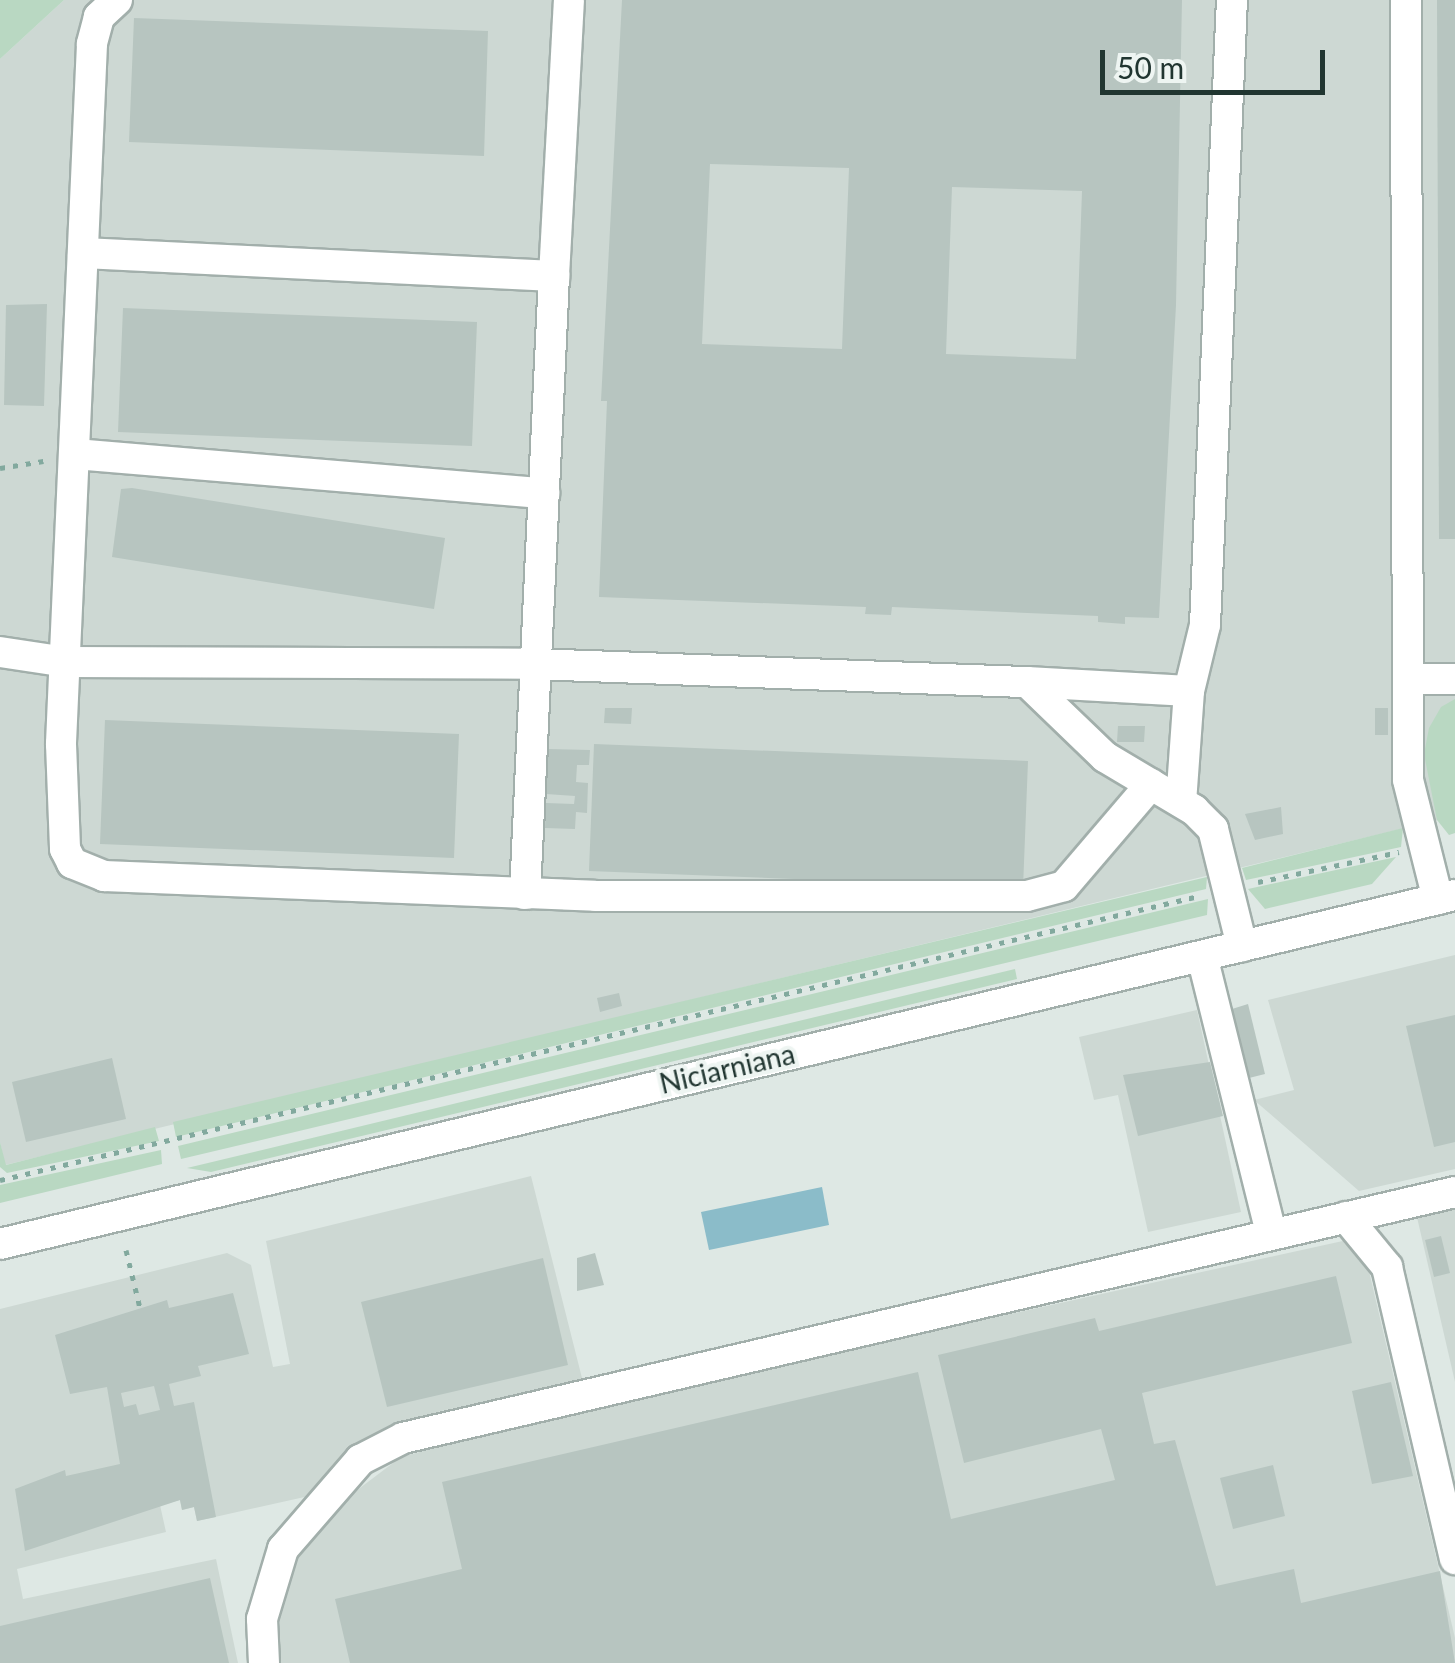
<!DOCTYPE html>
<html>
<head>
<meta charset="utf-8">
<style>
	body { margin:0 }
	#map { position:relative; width:1455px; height:1663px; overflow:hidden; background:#dee8e4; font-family:Lato,sans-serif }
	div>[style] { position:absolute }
	.built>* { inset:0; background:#cdd8d3 }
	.green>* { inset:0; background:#b9d8c2 }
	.water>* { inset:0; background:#8bbcc9 }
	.building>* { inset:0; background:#b7c5c0 }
	.path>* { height:5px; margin-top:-2.5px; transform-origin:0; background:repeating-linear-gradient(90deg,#82a99e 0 5px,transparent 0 13px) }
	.roads { filter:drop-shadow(2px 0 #a2afab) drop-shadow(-2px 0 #a2afab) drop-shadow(0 2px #a2afab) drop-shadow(0 -2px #a2afab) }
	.minor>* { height:30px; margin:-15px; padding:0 15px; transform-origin:15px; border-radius:15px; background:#fff }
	span { translate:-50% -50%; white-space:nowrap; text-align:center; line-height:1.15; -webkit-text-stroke:8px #eef5f2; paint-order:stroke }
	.street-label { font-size:28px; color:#213631 }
	.scale { position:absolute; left:1100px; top:50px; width:225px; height:45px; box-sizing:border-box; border:5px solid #213631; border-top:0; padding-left:12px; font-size:30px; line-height:35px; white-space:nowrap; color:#213631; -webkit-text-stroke:8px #eef5f2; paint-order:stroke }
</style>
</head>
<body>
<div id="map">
	<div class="built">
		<div style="clip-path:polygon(64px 0,1455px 0,1455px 816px,5px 1165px,0 1142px,0 59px)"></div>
		<div style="clip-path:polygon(1455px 955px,1455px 1169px,1359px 1191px,1254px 1100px,1294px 1090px,1268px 1000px)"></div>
		<div style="clip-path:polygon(1197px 1010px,1241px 1212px,1148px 1232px,1118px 1095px,1094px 1100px,1079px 1037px)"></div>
		<div style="clip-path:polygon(531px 1176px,583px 1382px,441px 1411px,387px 1432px,309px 1496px,197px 1521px,194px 1507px,182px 1510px,180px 1500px,160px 1505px,166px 1532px,17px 1569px,23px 1599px,216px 1559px,238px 1663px,0 1663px,0 1309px,227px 1253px,251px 1265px,273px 1367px,290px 1364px,266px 1241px)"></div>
		<div style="clip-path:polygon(1455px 1204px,1455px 1382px,1416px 1213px)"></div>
		<div style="clip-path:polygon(1361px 1237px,1455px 1638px,1455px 1663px,280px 1663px,280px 1607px,297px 1560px,344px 1500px,401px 1457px,587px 1407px)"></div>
	</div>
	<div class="green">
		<div style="clip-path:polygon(0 0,64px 0,0 59px)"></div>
		<div style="clip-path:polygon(1455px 699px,1455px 833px,1449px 835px,1437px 820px,1424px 754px,1429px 728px,1441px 707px)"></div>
		<div style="clip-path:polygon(1403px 828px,1401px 847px,1246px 880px,1242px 868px)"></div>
		<div style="clip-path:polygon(1396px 857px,1372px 884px,1265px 909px,1248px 889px)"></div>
		<div style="clip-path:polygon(1207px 877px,1206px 889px,176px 1137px,173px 1122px)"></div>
		<div style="clip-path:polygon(1208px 899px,1207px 915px,181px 1159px,178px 1146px)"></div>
		<div style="clip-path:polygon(1015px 969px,1017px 979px,211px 1172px,187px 1168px)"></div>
		<div style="clip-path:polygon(155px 1127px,159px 1141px,7px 1173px,0 1167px,0 1142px,6px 1165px)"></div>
		<div style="clip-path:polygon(161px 1150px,162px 1164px,0 1203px,0 1185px)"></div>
	</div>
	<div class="water">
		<div style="clip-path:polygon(822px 1187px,829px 1225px,709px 1250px,701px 1212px)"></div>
	</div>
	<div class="building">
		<div style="clip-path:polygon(evenodd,622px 0,1182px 0,1176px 305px,1159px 618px,1125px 617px,1125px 624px,1098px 622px,1098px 616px,892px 607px,891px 615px,865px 614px,866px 607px,599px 597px,607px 401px,601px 401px,622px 0,710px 164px,849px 168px,842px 349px,702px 344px,710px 164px,622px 0,952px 187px,1082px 191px,1076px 359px,946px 354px,952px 187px)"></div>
		<div style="clip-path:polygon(1437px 0,1455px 0,1455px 539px,1439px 539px)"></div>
		<div style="clip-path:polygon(134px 18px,488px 31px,484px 156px,129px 142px)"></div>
		<div style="clip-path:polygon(47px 304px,44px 406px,4px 405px,6px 305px)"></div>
		<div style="clip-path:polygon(123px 308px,477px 322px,472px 446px,118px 432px)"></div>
		<div style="clip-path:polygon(132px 488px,445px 538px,434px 609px,112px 557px,121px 489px)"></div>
		<div style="clip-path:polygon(605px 708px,632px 708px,631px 724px,604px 723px)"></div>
		<div style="clip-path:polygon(1375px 708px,1388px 708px,1388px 735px,1375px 735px)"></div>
		<div style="clip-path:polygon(105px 720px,459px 734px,454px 858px,100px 844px)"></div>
		<div style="clip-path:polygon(1118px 726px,1145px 726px,1144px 742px,1117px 742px)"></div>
		<div style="clip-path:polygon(594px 744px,1028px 761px,1023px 888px,589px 871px)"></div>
		<div style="clip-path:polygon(548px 749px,590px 750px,589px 765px,577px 765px,576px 782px,588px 783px,587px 813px,576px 812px,575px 829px,545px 828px,546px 803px,574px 804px,575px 796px,546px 794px)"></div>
		<div style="clip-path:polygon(1281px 807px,1283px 834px,1255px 840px,1245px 814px)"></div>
		<div style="clip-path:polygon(619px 993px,622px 1006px,600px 1012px,597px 998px)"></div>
		<div style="clip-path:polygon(1248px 1004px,1265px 1074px,1249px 1078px,1232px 1009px)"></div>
		<div style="clip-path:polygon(1455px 1015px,1455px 1142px,1434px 1147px,1406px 1026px)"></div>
		<div style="clip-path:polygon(112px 1058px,126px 1119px,26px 1142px,12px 1082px)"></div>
		<div style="clip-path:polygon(1210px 1062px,1223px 1116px,1138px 1136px,1123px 1075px)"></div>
		<div style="clip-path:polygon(1441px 1236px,1450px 1273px,1434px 1277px,1425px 1240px)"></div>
		<div style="clip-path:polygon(595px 1253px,604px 1285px,577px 1291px,577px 1258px)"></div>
		<div style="clip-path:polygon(543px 1258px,568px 1365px,387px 1407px,361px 1302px)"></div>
		<div style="clip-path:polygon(1336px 1276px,1352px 1343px,1142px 1393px,1154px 1444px,1175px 1440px,1216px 1586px,1294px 1569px,1301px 1603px,1440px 1571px,1455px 1663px,350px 1663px,335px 1599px,462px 1569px,442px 1482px,918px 1372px,951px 1519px,1115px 1480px,1101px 1429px,964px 1463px,938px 1355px,1095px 1318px,1099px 1331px)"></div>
		<div style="clip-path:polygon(evenodd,233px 1293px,249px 1354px,198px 1366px,201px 1376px,169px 1384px,174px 1406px,194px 1402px,216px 1517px,197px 1521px,194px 1507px,182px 1510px,180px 1500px,25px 1551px,15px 1489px,65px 1470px,66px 1476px,120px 1464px,107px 1387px,70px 1394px,55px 1335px,167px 1300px,169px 1308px,233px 1293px,154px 1386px,160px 1410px,139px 1415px,136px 1404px,124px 1407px,121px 1393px,154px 1386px)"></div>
		<div style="clip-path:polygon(1391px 1382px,1413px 1476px,1372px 1484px,1352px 1391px)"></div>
		<div style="clip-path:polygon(1273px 1465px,1285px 1516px,1233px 1529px,1220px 1478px)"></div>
		<div style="clip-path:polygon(210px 1578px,229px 1663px,0 1663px,0 1626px)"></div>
	</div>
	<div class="path">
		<div style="left:0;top:468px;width:44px;rotate:-9.2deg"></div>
		<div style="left:1258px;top:882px;width:144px;rotate:-12deg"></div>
		<div style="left:0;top:1180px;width:1232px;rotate:-13.33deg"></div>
		<div style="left:126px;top:1250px;width:60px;rotate:76.4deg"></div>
	</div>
	<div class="roads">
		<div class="minor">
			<div style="left:117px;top:0;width:25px;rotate:137deg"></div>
			<div style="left:99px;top:17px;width:28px;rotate:105deg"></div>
			<div style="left:92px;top:44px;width:701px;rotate:92.54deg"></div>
			<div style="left:61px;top:744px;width:105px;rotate:87.8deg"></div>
			<div style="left:65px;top:849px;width:16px;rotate:63deg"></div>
			<div style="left:72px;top:863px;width:35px;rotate:22deg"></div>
			<div style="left:104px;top:876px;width:491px;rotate:2.3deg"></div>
			<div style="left:595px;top:896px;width:432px"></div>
			<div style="left:1027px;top:896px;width:38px;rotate:-15deg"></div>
			<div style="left:1064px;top:886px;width:134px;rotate:-49.5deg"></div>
			<div style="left:1406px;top:0;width:780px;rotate:89.85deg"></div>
			<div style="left:1408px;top:780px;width:123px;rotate:75.9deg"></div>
			<div style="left:83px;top:253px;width:472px;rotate:2.8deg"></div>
			<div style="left:554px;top:276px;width:619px;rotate:92.69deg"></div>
			<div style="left:554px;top:276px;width:276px;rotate:-86.9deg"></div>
			<div style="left:75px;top:454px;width:471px;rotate:4.8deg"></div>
			<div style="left:0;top:652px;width:67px;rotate:8.6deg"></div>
			<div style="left:66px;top:662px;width:467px;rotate:0.2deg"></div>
			<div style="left:533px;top:664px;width:494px;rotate:2.1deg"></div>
			<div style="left:1027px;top:682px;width:108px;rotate:43.9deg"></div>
			<div style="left:1105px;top:757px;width:104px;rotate:30.8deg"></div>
			<div style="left:1194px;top:810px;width:27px;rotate:45deg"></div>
			<div style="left:1213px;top:829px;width:121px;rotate:76.1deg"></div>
			<div style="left:1408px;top:679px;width:47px"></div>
			<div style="left:1027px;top:682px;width:162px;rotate:3.2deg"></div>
			<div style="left:1189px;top:691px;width:111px;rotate:94.1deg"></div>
			<div style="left:1189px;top:691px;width:68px;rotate:-76.4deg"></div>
			<div style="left:1205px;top:625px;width:626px;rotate:-87.53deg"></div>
			<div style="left:1202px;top:956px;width:284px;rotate:76deg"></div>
			<div style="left:1346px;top:1217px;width:65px;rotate:50.6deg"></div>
			<div style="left:1387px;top:1267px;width:300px;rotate:76.9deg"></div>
			<div style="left:0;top:1244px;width:1496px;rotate:-13.49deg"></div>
			<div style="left:264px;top:1663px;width:44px;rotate:-92.6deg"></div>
			<div style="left:262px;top:1619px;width:73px;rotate:-73.3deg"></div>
			<div style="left:283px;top:1549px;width:118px;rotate:-49.1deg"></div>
			<div style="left:360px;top:1460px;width:48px;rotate:-27.1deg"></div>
			<div style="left:403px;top:1438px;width:1080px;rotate:-13.16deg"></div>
		</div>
	</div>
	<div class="street-label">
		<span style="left:727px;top:1068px;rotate:-13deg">Niciarniana</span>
	</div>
	<div class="scale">50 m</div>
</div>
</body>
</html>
